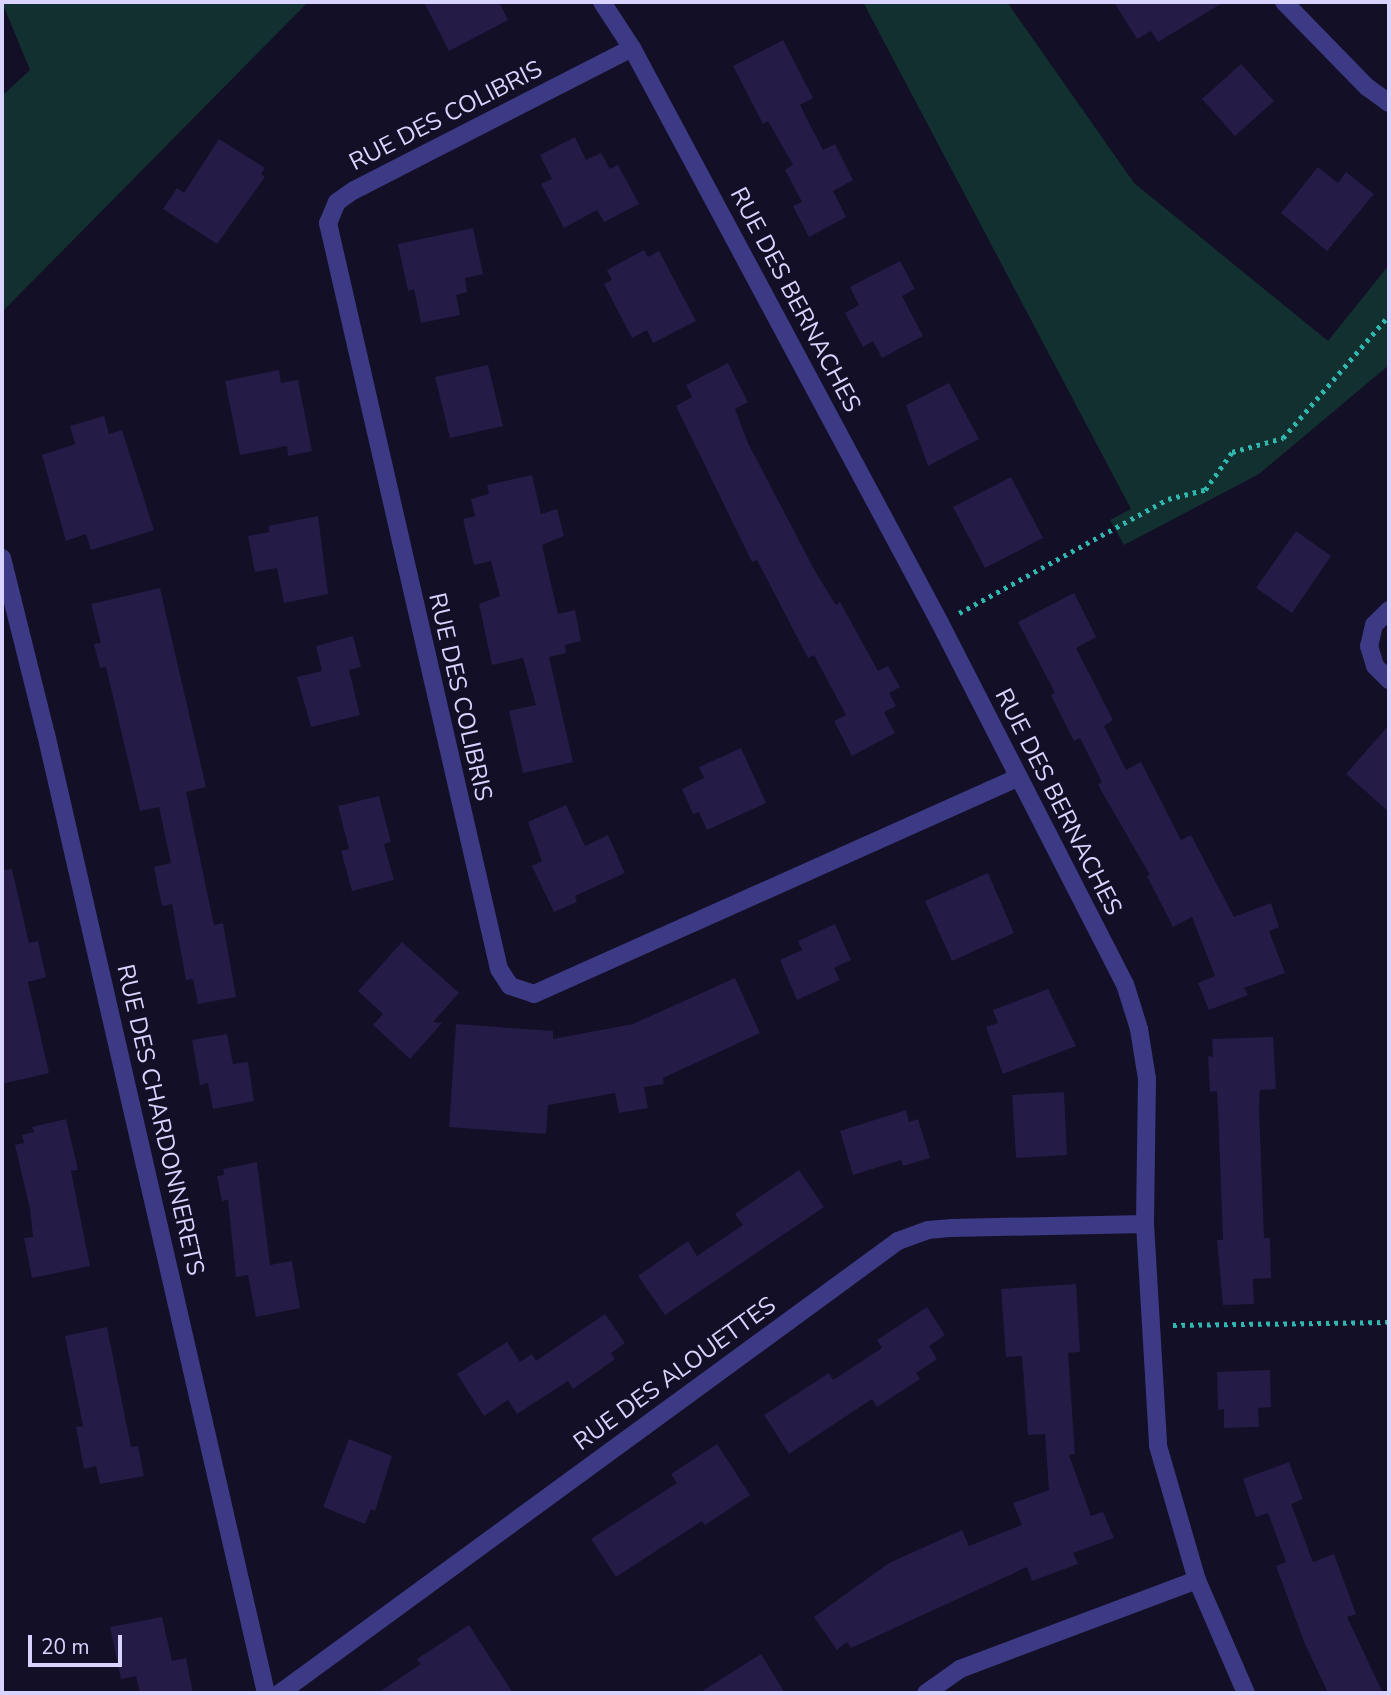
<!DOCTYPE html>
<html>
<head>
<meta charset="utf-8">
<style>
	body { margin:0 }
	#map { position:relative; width:1391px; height:1695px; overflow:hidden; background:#130f26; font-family:"Nunito Sans",sans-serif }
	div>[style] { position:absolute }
	.green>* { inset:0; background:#12302f }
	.building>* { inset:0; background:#241b47 }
	.path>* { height:4.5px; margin-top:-2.25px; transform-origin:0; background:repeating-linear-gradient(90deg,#2fb8b0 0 3.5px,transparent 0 8.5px) }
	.street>* { height:18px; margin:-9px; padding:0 9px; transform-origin:9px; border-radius:9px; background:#3d3a85 }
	span { translate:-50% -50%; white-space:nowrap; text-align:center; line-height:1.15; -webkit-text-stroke:5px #130f26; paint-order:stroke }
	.street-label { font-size:24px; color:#d9d4ff }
	.frame { position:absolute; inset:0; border:4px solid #d9d4ff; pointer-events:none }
	.scale { position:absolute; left:28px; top:1635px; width:94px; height:32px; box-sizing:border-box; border:4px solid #d9d4ff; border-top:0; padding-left:9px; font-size:21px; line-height:24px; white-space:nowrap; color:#d9d4ff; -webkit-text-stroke:5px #130f26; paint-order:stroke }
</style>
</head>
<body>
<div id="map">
	<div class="green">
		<div style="clip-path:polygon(2px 2px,308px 2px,2px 312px,2px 96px,30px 70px)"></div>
		<div style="clip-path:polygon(863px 2px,1007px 2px,1134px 183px,1328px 341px,1389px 265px,1389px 365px,1259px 474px,1124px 545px,1110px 520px,1131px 509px)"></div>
	</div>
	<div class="building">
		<div style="clip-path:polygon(424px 2px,499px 2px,508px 20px,449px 51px)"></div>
		<div style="clip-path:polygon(1114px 2px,1224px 2px,1158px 42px,1151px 31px,1137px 39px)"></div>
		<div style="clip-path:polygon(783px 40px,813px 98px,800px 105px,823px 150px,835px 144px,853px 180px,833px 191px,846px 217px,809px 237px,793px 206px,802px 202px,785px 170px,793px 165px,768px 121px,763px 124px,733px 66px)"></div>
		<div style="clip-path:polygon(1241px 64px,1274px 101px,1235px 136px,1202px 99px)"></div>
		<div style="clip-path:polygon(575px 137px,586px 160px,601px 153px,610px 169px,618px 165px,639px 204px,604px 222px,597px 210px,564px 228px,541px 184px,552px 179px,540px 155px)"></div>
		<div style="clip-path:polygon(219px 139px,265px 168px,261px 174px,265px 177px,217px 244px,163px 209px,177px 188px,184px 193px)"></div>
		<div style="clip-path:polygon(1318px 167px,1338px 183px,1346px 172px,1374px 194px,1327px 251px,1281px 213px)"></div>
		<div style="clip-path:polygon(473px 228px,483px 274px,465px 278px,467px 292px,456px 295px,460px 315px,421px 323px,414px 289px,408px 291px,398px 244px)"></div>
		<div style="clip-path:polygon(644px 250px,648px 257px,659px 251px,696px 321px,653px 343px,647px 330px,632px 338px,604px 284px,612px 280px,607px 270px)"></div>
		<div style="clip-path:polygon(900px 261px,915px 289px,902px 296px,923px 336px,882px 358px,873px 341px,863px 347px,845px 313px,859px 305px,850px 287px)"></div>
		<div style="clip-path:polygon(728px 363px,748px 402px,735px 409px,748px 443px,816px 573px,836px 605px,840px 602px,878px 671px,888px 666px,900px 687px,889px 693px,896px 706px,884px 712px,895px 733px,852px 756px,834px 721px,846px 715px,814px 655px,808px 658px,757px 560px,752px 562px,676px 406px,692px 397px,686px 385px)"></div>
		<div style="clip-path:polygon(488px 365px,503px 426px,450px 438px,435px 377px)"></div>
		<div style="clip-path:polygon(279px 370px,281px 383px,298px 380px,312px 451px,288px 456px,287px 446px,240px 455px,225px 381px)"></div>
		<div style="clip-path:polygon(949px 383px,979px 439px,928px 466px,906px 405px)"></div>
		<div style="clip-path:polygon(104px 416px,109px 434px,122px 430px,154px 530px,91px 550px,86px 534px,66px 541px,42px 455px,75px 444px,70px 426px)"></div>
		<div style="clip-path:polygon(532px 475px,541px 514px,557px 509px,564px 536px,542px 545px,558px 614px,575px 610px,581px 641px,565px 645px,566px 653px,549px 657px,573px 762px,523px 773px,509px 711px,536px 705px,523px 658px,492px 665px,479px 604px,500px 596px,491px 561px,474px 565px,463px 519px,475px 516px,471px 499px,489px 494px,487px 485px)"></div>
		<div style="clip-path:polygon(1011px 477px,1043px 538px,985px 568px,953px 507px)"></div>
		<div style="clip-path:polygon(318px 516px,328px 594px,284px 603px,277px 568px,255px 572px,248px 536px,270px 532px,268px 526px)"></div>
		<div style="clip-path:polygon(1296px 531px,1331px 556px,1292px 613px,1256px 588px)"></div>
		<div style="clip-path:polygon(160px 588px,206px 787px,186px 792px,214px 925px,223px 923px,236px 997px,198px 1004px,193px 979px,186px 980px,172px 904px,162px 906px,154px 867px,171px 863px,159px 807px,140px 811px,106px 667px,100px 668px,94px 644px,101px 643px,91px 604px)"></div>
		<div style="clip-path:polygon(1074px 593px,1096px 637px,1076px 648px,1113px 720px,1104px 726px,1126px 770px,1141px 762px,1181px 840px,1191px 835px,1234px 917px,1271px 903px,1279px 927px,1269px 931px,1285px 973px,1244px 988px,1248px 995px,1209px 1010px,1198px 983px,1215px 976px,1192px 917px,1173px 927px,1147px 876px,1150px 875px,1098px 785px,1102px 782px,1080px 738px,1074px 741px,1051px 695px,1055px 693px,1018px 622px)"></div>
		<div style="clip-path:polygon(353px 636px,361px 667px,349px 670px,360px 715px,311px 727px,297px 677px,322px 671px,316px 646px)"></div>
		<div style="clip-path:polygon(1389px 725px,1389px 812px,1346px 774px)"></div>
		<div style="clip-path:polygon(741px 748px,766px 803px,707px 830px,699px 812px,693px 814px,682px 789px,704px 778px,699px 767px)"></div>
		<div style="clip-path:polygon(379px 796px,391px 842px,384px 844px,394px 880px,352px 891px,341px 851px,349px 849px,338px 806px)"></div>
		<div style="clip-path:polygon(566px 805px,585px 846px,608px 835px,625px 873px,575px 896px,577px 902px,554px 912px,532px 866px,542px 861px,528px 822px)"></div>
		<div style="clip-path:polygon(12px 869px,29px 943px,38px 941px,46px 977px,28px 982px,49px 1073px,2px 1084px,2px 870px)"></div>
		<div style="clip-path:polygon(988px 873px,1014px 933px,952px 961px,925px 901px)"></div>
		<div style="clip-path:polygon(835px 924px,851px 960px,834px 968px,840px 980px,797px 1000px,780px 960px,802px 950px,798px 941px)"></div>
		<div style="clip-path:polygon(402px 942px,459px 993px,433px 1022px,442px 1023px,410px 1059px,373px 1025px,383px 1014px,358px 991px)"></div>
		<div style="clip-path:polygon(735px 978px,760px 1033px,663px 1078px,664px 1084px,644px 1087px,648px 1108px,619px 1113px,615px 1093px,548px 1105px,546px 1134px,449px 1127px,456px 1024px,553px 1031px,553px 1039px,633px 1024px)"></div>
		<div style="clip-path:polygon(1048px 989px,1076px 1046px,1003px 1074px,986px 1027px,998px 1023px,993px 1010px)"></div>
		<div style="clip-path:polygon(227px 1034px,233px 1064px,248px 1062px,254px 1101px,213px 1109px,208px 1083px,200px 1085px,192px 1040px)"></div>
		<div style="clip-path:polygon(1273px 1037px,1276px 1089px,1260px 1090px,1259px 1108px,1264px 1238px,1270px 1238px,1271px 1278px,1253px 1279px,1254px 1304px,1223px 1305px,1217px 1240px,1223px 1240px,1218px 1110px,1217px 1091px,1210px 1092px,1208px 1056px,1213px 1057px,1212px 1039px)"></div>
		<div style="clip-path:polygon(1064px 1092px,1067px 1155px,1016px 1158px,1012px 1095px)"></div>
		<div style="clip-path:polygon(906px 1110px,909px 1122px,918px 1119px,930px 1158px,903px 1166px,901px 1160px,853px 1175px,840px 1131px)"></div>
		<div style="clip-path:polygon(66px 1119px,78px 1170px,71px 1171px,90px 1266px,32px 1278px,24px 1238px,33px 1237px,30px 1209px,15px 1145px,24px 1143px,22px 1135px,34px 1132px,32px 1127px)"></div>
		<div style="clip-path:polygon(257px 1162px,270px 1265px,292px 1261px,300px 1308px,256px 1317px,248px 1275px,236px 1277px,228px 1200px,222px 1201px,217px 1176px,224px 1175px,223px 1169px)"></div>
		<div style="clip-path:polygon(799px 1170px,824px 1207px,665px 1315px,638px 1276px,688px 1241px,697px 1256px,743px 1225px,735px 1214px)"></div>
		<div style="clip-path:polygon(1076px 1284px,1080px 1352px,1068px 1353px,1075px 1454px,1069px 1455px,1091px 1516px,1103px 1512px,1114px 1538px,1073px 1553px,1078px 1564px,1032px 1581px,1027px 1567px,851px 1648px,847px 1642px,837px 1650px,814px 1617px,889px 1563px,962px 1530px,969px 1546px,1022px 1525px,1013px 1503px,1049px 1490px,1045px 1434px,1028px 1435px,1022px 1356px,1006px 1357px,1001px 1289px)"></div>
		<div style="clip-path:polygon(927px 1307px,945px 1335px,929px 1346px,937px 1359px,916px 1373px,920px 1379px,877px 1407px,872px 1399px,789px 1454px,764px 1415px,829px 1373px,833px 1380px,882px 1348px,877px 1340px)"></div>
		<div style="clip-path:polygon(605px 1314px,625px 1343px,611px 1353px,615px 1359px,573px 1389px,568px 1381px,517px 1414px,508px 1400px,484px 1416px,457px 1374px,507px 1342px,520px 1362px,532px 1354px,536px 1361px)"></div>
		<div style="clip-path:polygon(107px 1327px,131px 1447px,138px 1446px,144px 1476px,100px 1484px,96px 1466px,84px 1469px,76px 1427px,83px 1426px,65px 1336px)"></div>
		<div style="clip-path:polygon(1270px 1370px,1271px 1407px,1258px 1408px,1259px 1427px,1224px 1428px,1224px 1409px,1218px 1410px,1217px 1372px)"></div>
		<div style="clip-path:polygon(349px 1439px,392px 1456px,375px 1511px,371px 1509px,365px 1524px,323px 1507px)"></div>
		<div style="clip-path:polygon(717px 1444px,750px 1495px,705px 1525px,702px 1521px,616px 1577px,591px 1539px,677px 1483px,671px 1474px)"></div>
		<div style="clip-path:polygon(1289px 1462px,1303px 1499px,1291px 1504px,1313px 1562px,1334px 1554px,1356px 1614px,1347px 1617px,1383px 1693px,1328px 1693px,1305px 1644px,1276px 1566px,1286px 1562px,1268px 1513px,1256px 1517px,1243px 1479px)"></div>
		<div style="clip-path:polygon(162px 1617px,172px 1661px,186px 1658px,193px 1693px,140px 1693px,136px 1676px,121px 1679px,110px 1627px)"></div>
		<div style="clip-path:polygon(469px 1625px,513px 1693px,378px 1693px,421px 1664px,417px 1659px)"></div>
		<div style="clip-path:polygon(761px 1654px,785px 1693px,699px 1693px)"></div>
	</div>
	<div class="path">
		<div style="left:959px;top:613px;width:238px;rotate:-28.6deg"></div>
		<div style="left:1168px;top:499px;width:38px;rotate:-14deg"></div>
		<div style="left:1205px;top:490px;width:47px;rotate:-54.6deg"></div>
		<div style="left:1232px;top:452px;width:53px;rotate:-15.4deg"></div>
		<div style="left:1283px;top:438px;width:162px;rotate:-49.2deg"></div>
		<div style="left:1173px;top:1325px;width:216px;rotate:-0.8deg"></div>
	</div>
	<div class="street">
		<div style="left:602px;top:2px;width:55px;rotate:56.9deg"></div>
		<div style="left:632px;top:48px;width:652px;rotate:61.82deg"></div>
		<div style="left:940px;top:623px;width:406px;rotate:62.9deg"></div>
		<div style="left:1125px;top:984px;width:47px;rotate:72.7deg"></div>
		<div style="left:1139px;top:1029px;width:51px;rotate:80.9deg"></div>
		<div style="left:1147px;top:1079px;width:145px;rotate:90.8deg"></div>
		<div style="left:1145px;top:1224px;width:222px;rotate:86.6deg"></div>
		<div style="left:1158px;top:1446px;width:140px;rotate:73.8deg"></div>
		<div style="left:1197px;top:1580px;width:123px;rotate:66.6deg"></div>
		<div style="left:1284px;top:2px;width:119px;rotate:45.7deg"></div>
		<div style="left:1367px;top:87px;width:27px;rotate:36deg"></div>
		<div style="left:632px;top:48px;width:312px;rotate:152.9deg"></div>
		<div style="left:354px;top:190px;width:21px;rotate:145deg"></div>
		<div style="left:337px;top:202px;width:23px;rotate:113deg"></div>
		<div style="left:328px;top:223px;width:765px;rotate:77.09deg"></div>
		<div style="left:499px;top:969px;width:20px;rotate:57deg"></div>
		<div style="left:510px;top:986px;width:25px;rotate:18deg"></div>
		<div style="left:534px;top:994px;width:529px;rotate:-24.09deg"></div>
		<div style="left:2px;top:558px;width:181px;rotate:76deg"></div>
		<div style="left:46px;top:734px;width:984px;rotate:77.08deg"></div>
		<div style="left:1389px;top:610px;width:21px;rotate:135deg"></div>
		<div style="left:1374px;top:625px;width:22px;rotate:103deg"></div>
		<div style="left:1369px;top:646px;width:21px;rotate:73deg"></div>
		<div style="left:1375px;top:666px;width:20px;rotate:45deg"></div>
		<div style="left:280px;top:1693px;width:766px;rotate:-36.18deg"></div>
		<div style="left:898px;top:1241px;width:32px;rotate:-20deg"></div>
		<div style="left:928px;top:1230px;width:24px;rotate:-5deg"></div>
		<div style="left:952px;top:1228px;width:193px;rotate:-1.2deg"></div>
		<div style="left:926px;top:1693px;width:42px;rotate:-35.2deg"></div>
		<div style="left:960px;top:1669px;width:253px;rotate:-20.6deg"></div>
	</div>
	<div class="street-label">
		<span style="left:446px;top:116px;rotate:-27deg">RUE DES COLIBRIS</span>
		<span style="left:795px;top:300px;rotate:62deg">RUE DES BERNACHES</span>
		<span style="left:460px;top:697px;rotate:77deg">RUE DES COLIBRIS</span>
		<span style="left:1058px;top:802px;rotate:63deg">RUE DES BERNACHES</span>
		<span style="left:160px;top:1120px;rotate:77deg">RUE DES CHARDONNERETS</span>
		<span style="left:675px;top:1374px;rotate:-36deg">RUE DES ALOUETTES</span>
	</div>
	<div class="frame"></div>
	<div class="scale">20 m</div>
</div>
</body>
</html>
